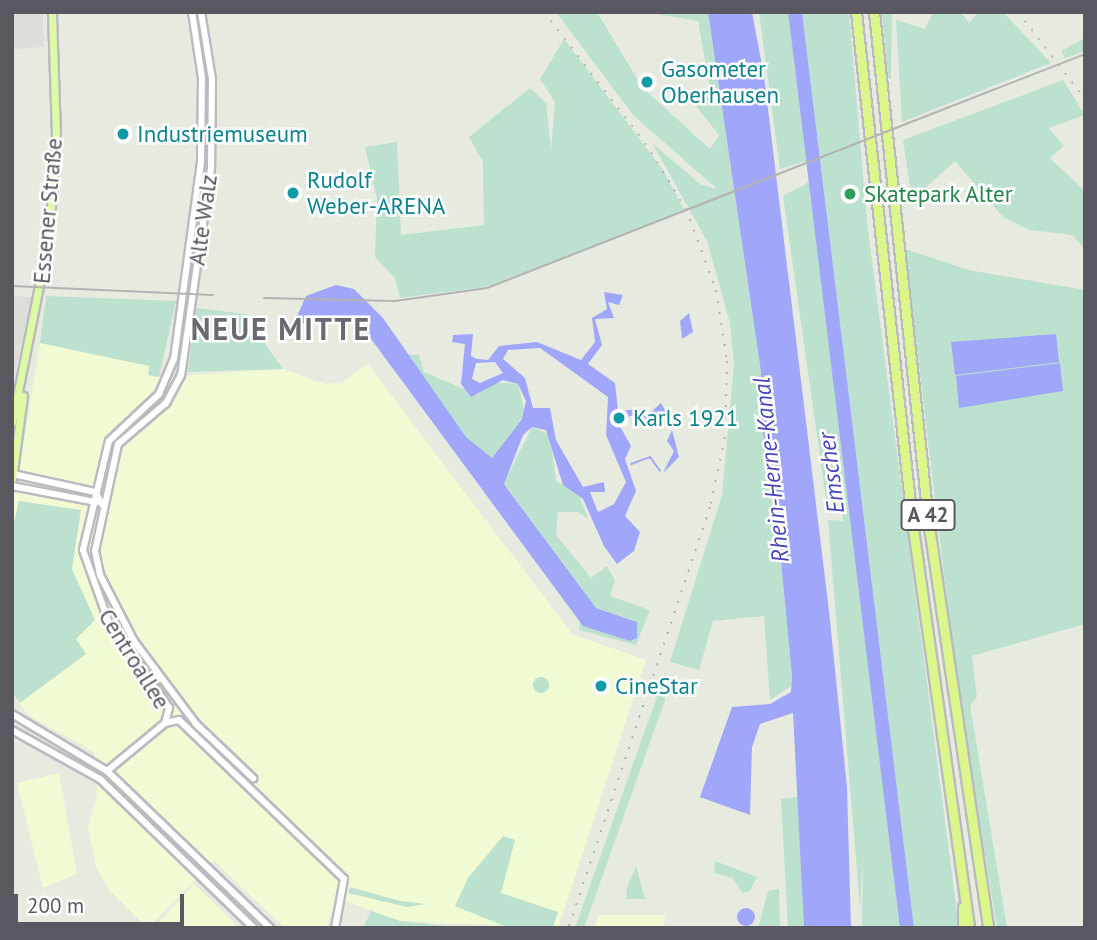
<!DOCTYPE html>
<html>
<head>
<meta charset="utf-8">
<style>
	body { margin:0 }
	#map { position:relative; width:1097px; height:940px; overflow:hidden; background:#e7ebdf; font-family:"PT Sans",sans-serif }
	div>[style] { position:absolute }
	.commercial>* { inset:0; background:#f0fbd4 }
	.industrial>* { inset:0; background:#dcded7 }
	.green>* { inset:0; background:#bce2cf }
	.round { border-radius:50% }
	.water>* { inset:0; background:#a0a6fa }
	.stream>* { height:2px; margin:-1px; padding:0 1px; transform-origin:1px; border-radius:1px; background:#a0a6fa }
	.roads { filter:drop-shadow(2px 0 #bbbac1) drop-shadow(-2px 0 #bbbac1) drop-shadow(0 2px #bbbac1) drop-shadow(0 -2px #bbbac1) }
	.tertiary>* { height:6px; margin:-3px; padding:0 3px; transform-origin:3px; border-radius:3px; background:#fff }
	.secondary>* { height:6px; margin:-3px; padding:0 3px; transform-origin:3px; border-radius:3px; background:#fff }
	.primary>* { height:7px; margin:-3.5px; padding:0 3.5px; transform-origin:3.5px; border-radius:3.5px; background:#ddfaa5 }
	.motorway>* { height:9px; margin:-4.5px; padding:0 4.5px; transform-origin:4.5px; border-radius:4.5px; background:#dbf68b }
	.tram>* { height:2px; margin:-1px; padding:0 1px; transform-origin:1px; border-radius:1px; background:#b3b3b4 }
	.rail>* { height:2px; margin-top:-1px; transform-origin:0; background:repeating-linear-gradient(90deg,#b3b3b4 0 2px,transparent 0 11px) }
	.dots>* { width:19px; height:19px; translate:-50% -50%; box-sizing:border-box; border:4px solid #fff; border-radius:50% }
	span { translate:-50% -50%; white-space:nowrap; text-align:center; line-height:1.15; -webkit-text-stroke:5px #fff; paint-order:stroke }
	.shield-label span { padding:2px 5px; background:#fff; border:2px solid; border-radius:5px; -webkit-text-stroke-width:0 }
	.shield-label { font-size:21px; color:#595860; font-weight:700 }
	.culture-label { font-size:23px; color:#0d838f }
	.left { translate:0 -50%; text-align:left }
	.leisure-label { font-size:23px; color:#27864d }
	.street-label { font-size:23px; color:#595860 }
	.water-label { font-size:24px; color:#4846ba; font-style:italic }
	.district-label { font-size:30px; color:#696972; font-weight:700; letter-spacing:2px }
	.frame { position:absolute; inset:0; border:14px solid #595860; pointer-events:none }
	.scale { position:absolute; left:14px; top:894px; width:170px; height:32px; box-sizing:border-box; border:4px solid #595860; border-top:0; padding-left:9px; font-size:21px; line-height:24px; white-space:nowrap; color:#595860; -webkit-text-stroke:5px #fff; paint-order:stroke }
</style>
</head>
<body>
<div id="map">
	<div class="commercial">
		<div style="clip-path:polygon(40px 343px,150px 366px,148px 375px,159px 377px,283px 369px,325px 384px,341px 383px,368px 364px,572px 634px,646px 660px,558px 928px,400px 921px,337px 898px,326px 928px,285px 928px,214px 861px,152px 924px,145px 926px,109px 890px,96px 867px,88px 827px,97px 796px,94px 752px,28px 715px,12px 694px,12px 515px)"></div>
		<div style="clip-path:polygon(59px 773px,77px 874px,43px 888px,17px 783px)"></div>
		<div style="clip-path:polygon(194px 884px,239px 928px,153px 928px)"></div>
		<div style="clip-path:polygon(599px 915px,665px 915px,664px 928px,594px 928px)"></div>
	</div>
	<div class="industrial">
		<div style="clip-path:polygon(12px 12px,43px 12px,44px 47px,12px 49px)"></div>
		<div style="clip-path:polygon(12px 296px,32px 297px,12px 385px)"></div>
	</div>
	<div class="green">
		<div style="clip-path:polygon(556px 12px,597px 12px,642px 87px,710px 149px,719px 135px,696px 106px,710px 89px,698px 21px,645px 12px,708px 12px,761px 372px,762px 428px,774px 488px,792px 676px,791px 686px,770px 700px,764px 616px,713px 621px,699px 670px,670px 662px,722px 495px,734px 364px,730px 323px,707px 241px,652px 143px,700px 184px,717px 189px,633px 115px)"></div>
		<div style="clip-path:polygon(759px 12px,788px 12px,806px 161px,780px 169px)"></div>
		<div style="clip-path:polygon(802px 12px,849px 12px,867px 222px,959px 928px,914px 928px)"></div>
		<div style="clip-path:polygon(882px 12px,892px 12px,891px 79px,888px 78px)"></div>
		<div style="clip-path:polygon(933px 12px,961px 12px,969px 23px,979px 12px,1003px 12px,1051px 63px,902px 122px,896px 20px,925px 29px)"></div>
		<div style="clip-path:polygon(1085px 38px,1085px 51px,1065px 58px,1061px 51px)"></div>
		<div style="clip-path:polygon(564px 39px,663px 170px,685px 211px,485px 287px,400px 298px,395px 278px,375px 257px,377px 199px,365px 147px,397px 142px,401px 235px,484px 225px,483px 162px,469px 137px,530px 88px,546px 103px,551px 149px,555px 102px,540px 79px)"></div>
		<div style="clip-path:polygon(1063px 80px,1085px 115px,1049px 128px,1064px 146px,1050px 158px,1085px 191px,1085px 249px,1072px 235px,1029px 230px,1003px 217px,955px 161px,912px 200px,903px 140px)"></div>
		<div style="clip-path:polygon(809px 182px,825px 292px,900px 928px,862px 928px,863px 856px,860px 908px,828px 520px,843px 521px,841px 506px,827px 506px,783px 196px)"></div>
		<div style="clip-path:polygon(905px 249px,969px 270px,1085px 290px,1085px 624px,972px 656px,977px 697px,970px 705px,1007px 928px,997px 928px,956px 675px)"></div>
		<div style="clip-path:polygon(46px 296px,176px 301px,159px 377px,148px 375px,149px 366px,40px 343px)"></div>
		<div style="clip-path:polygon(196px 308px,262px 316px,265px 344px,283px 369px,188px 372px)"></div>
		<div style="clip-path:polygon(408px 354px,419px 355px,424px 372px,478px 395px,491px 382px,518px 384px,525px 414px,492px 458px,466px 438px)"></div>
		<div style="clip-path:polygon(532px 427px,550px 435px,556px 481px,578px 493px,588px 519px,578px 512px,558px 512px,556px 535px,591px 578px,607px 566px,615px 581px,610px 596px,650px 610px,636px 645px,579px 630px,580px 621px,633px 620px,596px 608px,504px 483px)"></div>
		<div style="clip-path:polygon(19px 501px,81px 510px,72px 569px,95px 620px,76px 639px,86px 654px,20px 703px,12px 693px,12px 530px)"></div>
		<div style="clip-path:polygon(127px 635px,171px 696px,166px 699px,122px 638px)"></div>
		<div style="clip-path:polygon(666px 671px,665px 700px,584px 928px,575px 928px)"></div>
		<div class="round" style="left:533px;top:677px;width:16px;height:16px"></div>
		<div style="clip-path:polygon(798px 797px,804px 928px,788px 928px,781px 799px)"></div>
		<div style="clip-path:polygon(503px 836px,515px 840px,501px 893px,558px 912px,553px 927px,509px 928px,455px 906px,468px 878px)"></div>
		<div style="clip-path:polygon(715px 861px,757px 877px,750px 891px,742px 893px,733px 878px,714px 873px)"></div>
		<div style="clip-path:polygon(636px 866px,645px 899px,626px 899px,627px 887px)"></div>
		<div style="clip-path:polygon(350px 887px,400px 901px,426px 904px,407px 907px,348px 893px)"></div>
		<div style="clip-path:polygon(779px 889px,780px 928px,758px 928px,768px 891px)"></div>
		<div style="clip-path:polygon(371px 911px,400px 921px,446px 926px,363px 928px)"></div>
	</div>
	<div class="water">
		<div style="clip-path:polygon(708px 12px,752px 12px,764px 76px,829px 611px,847px 787px,851px 928px,804px 928px,793px 713px,760px 724px,752px 747px,750px 815px,700px 797px,732px 707px,770px 704px,791px 692px,792px 676px,774px 488px,762px 428px,761px 372px)"></div>
		<div style="clip-path:polygon(788px 12px,802px 12px,914px 928px,900px 928px)"></div>
		<div style="clip-path:polygon(evenodd,336px 285px,354px 289px,383px 318px,466px 437px,492px 458px,522px 419px,526px 401px,518px 384px,503px 380px,471px 397px,461px 384px,465px 344px,452px 342px,453px 335px,473px 334px,471px 356px,477px 359px,488px 360px,499px 346px,537px 342px,581px 360px,595px 342px,592px 318px,607px 309px,604px 292px,623px 295px,619px 305px,608px 302px,614px 318px,595px 319px,602px 345px,588px 364px,615px 383px,618px 411px,638px 409px,646px 417px,661px 403px,671px 421px,661px 411px,648px 421px,639px 413px,617px 421px,631px 446px,625px 459px,636px 491px,625px 516px,640px 532px,634px 551px,617px 564px,604px 546px,583px 499px,563px 485px,546px 430px,532px 427px,523px 435px,504px 484px,596px 608px,637px 622px,637px 638px,630px 641px,583px 626px,360px 324px,294px 323px,306px 296px,336px 285px,540px 348px,608px 397px,606px 435px,626px 482px,614px 504px,598px 512px,590px 492px,605px 492px,604px 482px,583px 487px,556px 440px,550px 408px,533px 408px,525px 378px,503px 359px,508px 350px,540px 348px,336px 285px,495px 362px,503px 373px,480px 383px,472px 379px,476px 363px,495px 362px)"></div>
		<div style="clip-path:polygon(689px 313px,693px 332px,682px 339px,680px 321px)"></div>
		<div style="clip-path:polygon(1056px 334px,1059px 362px,955px 375px,951px 342px)"></div>
		<div style="clip-path:polygon(1060px 363px,1063px 391px,959px 408px,956px 376px)"></div>
		<div style="clip-path:polygon(672px 430px,679px 457px,663px 473px,674px 451px,667px 441px)"></div>
		<div class="round" style="left:737px;top:908px;width:18px;height:18px"></div>
	</div>
	<div class="stream">
		<div style="left:631px;top:464px;width:20px;rotate:-20deg"></div>
		<div style="left:650px;top:457px;width:17px;rotate:54deg"></div>
	</div>
	<div class="roads">
		<div class="tertiary">
			<div style="left:201px;top:12px;width:68px;rotate:80.7deg"></div>
			<div style="left:212px;top:79px;width:89px;rotate:90.6deg"></div>
			<div style="left:211px;top:168px;width:209px;rotate:98.2deg"></div>
			<div style="left:181px;top:375px;width:32px;rotate:118deg"></div>
			<div style="left:166px;top:403px;width:63px;rotate:139.5deg"></div>
			<div style="left:118px;top:444px;width:109px;rotate:102.1deg"></div>
			<div style="left:95px;top:551px;width:25px;rotate:78deg"></div>
			<div style="left:100px;top:575px;width:74px;rotate:62.7deg"></div>
			<div style="left:134px;top:641px;width:104px;rotate:53.2deg"></div>
			<div style="left:196px;top:724px;width:79px;rotate:43.5deg"></div>
			<div style="left:13px;top:474px;width:84px;rotate:12.4deg"></div>
			<div style="left:95px;top:492px;width:14px;rotate:60deg"></div>
			<div style="left:12px;top:486px;width:86px;rotate:10.8deg"></div>
			<div style="left:165px;top:723px;width:16px;rotate:-75deg"></div>
			<div style="left:169px;top:708px;width:104px;rotate:-125.2deg"></div>
			<div style="left:109px;top:623px;width:77px;rotate:-109.6deg"></div>
			<div style="left:83px;top:550px;width:112px;rotate:-76.6deg"></div>
			<div style="left:109px;top:441px;width:69px;rotate:-43.2deg"></div>
			<div style="left:159px;top:394px;width:38px;rotate:-67deg"></div>
			<div style="left:174px;top:359px;width:200px;rotate:-82.2deg"></div>
			<div style="left:201px;top:161px;width:83px;rotate:-89.3deg"></div>
			<div style="left:202px;top:78px;width:67px;rotate:-98.6deg"></div>
			<div style="left:107px;top:771px;width:75px;rotate:-39.6deg"></div>
			<div style="left:165px;top:723px;width:14px;rotate:-12deg"></div>
			<div style="left:179px;top:720px;width:229px;rotate:43.9deg"></div>
			<div style="left:344px;top:879px;width:50px;rotate:100.4deg"></div>
		</div>
		<div class="secondary">
			<div style="left:12px;top:714px;width:111px;rotate:31deg"></div>
			<div style="left:107px;top:771px;width:226px;rotate:43.9deg"></div>
			<div style="left:12px;top:730px;width:101px;rotate:29.1deg"></div>
			<div style="left:100px;top:779px;width:214px;rotate:44.1deg"></div>
		</div>
		<div class="primary">
			<div style="left:12px;top:422px;width:191px;rotate:-78.8deg"></div>
			<div style="left:49px;top:235px;width:100px;rotate:-86deg"></div>
			<div style="left:56px;top:135px;width:123px;rotate:-91.9deg"></div>
			<div style="left:12px;top:479px;width:84px;rotate:-82.5deg"></div>
		</div>
		<div class="motorway">
			<div style="left:856px;top:12px;width:512px;rotate:83.72deg"></div>
			<div style="left:912px;top:521px;width:411px;rotate:82deg"></div>
			<div style="left:874px;top:12px;width:511px;rotate:83.93deg"></div>
			<div style="left:928px;top:520px;width:412px;rotate:81.6deg"></div>
			<div style="left:963px;top:928px;width:21px;rotate:-90deg"></div>
		</div>
	</div>
	<div class="tram">
		<div style="left:12px;top:286px;width:201px;rotate:2.6deg"></div>
		<div style="left:264px;top:298px;width:131px;rotate:1.3deg"></div>
		<div style="left:395px;top:301px;width:93px;rotate:-8deg"></div>
		<div style="left:487px;top:288px;width:642px;rotate:-21.37deg"></div>
	</div>
	<div class="rail">
		<div style="left:544px;top:12px;width:165px;rotate:52.4deg"></div>
		<div style="left:645px;top:143px;width:78px;rotate:58.2deg"></div>
		<div style="left:686px;top:209px;width:86px;rotate:69.7deg"></div>
		<div style="left:716px;top:290px;width:72px;rotate:81.2deg"></div>
		<div style="left:727px;top:361px;width:76px;rotate:91.5deg"></div>
		<div style="left:725px;top:437px;width:72px;rotate:102.1deg"></div>
		<div style="left:710px;top:507px;width:444px;rotate:108.6deg"></div>
		<div style="left:1018px;top:12px;width:110px;rotate:52.4deg"></div>
	</div>
	<div class="dots">
		<div style="left:647px;top:82px;background:#0f9aa8"></div>
		<div style="left:123px;top:134px;background:#0f9aa8"></div>
		<div style="left:293px;top:193px;background:#0f9aa8"></div>
		<div style="left:850px;top:194px;background:#2e9e5b"></div>
		<div style="left:619px;top:418px;background:#0f9aa8"></div>
		<div style="left:601px;top:686px;background:#0f9aa8"></div>
	</div>
	<div class="shield-label">
		<span style="left:928px;top:515px">A 42</span>
	</div>
	<div class="culture-label">
		<span class="left" style="left:661px;top:82px">Gasometer<br>Oberhausen</span>
		<span class="left" style="left:137px;top:134px">Industriemuseum</span>
		<span class="left" style="left:307px;top:193px">Rudolf<br>Weber-ARENA</span>
		<span class="left" style="left:633px;top:418px">Karls 1921</span>
		<span class="left" style="left:615px;top:686px">CineStar</span>
	</div>
	<div class="leisure-label">
		<span class="left" style="left:864px;top:194px">Skatepark Alter</span>
	</div>
	<div class="street-label">
		<span style="left:48px;top:211px;rotate:-85deg">Essener Straße</span>
		<span style="left:203px;top:220px;rotate:-82deg">Alte Walz</span>
		<span style="left:134px;top:659px;rotate:58deg">Centroallee</span>
	</div>
	<div class="water-label">
		<span style="left:771px;top:470px;rotate:-96deg">Rhein-Herne-Kanal</span>
		<span style="left:831px;top:473px;rotate:-97deg">Emscher</span>
	</div>
	<div class="district-label">
		<span style="left:281px;top:329px">NEUE MITTE</span>
	</div>
	<div class="frame"></div>
	<div class="scale">200 m</div>
</div>
</body>
</html>
